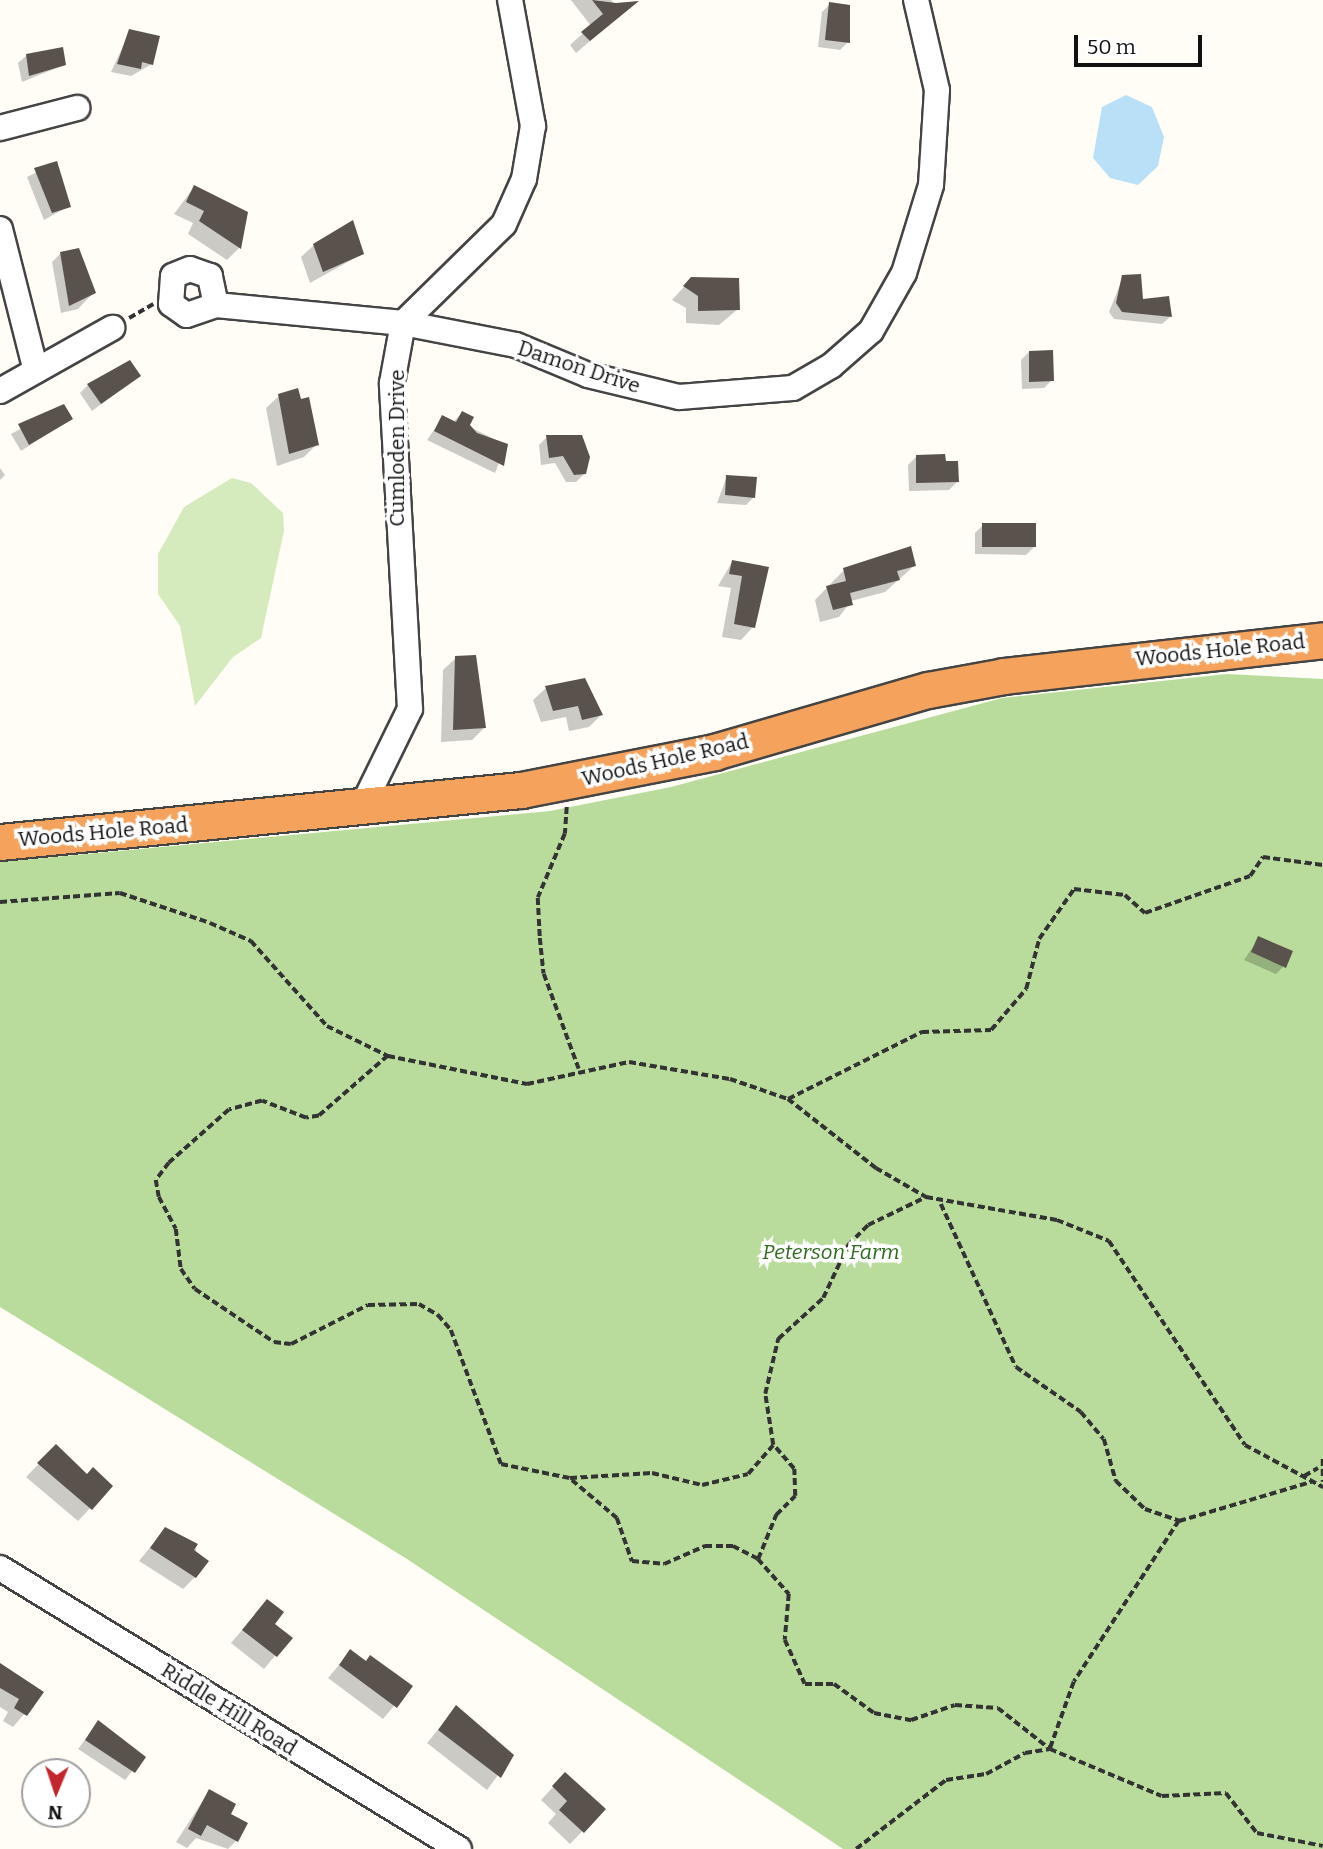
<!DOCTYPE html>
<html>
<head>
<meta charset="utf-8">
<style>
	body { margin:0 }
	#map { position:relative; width:1323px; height:1849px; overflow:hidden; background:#fffdf5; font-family:Bitter,serif }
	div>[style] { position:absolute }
	.green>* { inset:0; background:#d5ebbd }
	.forest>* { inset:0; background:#b9dc9c }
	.water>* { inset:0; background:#b9e0f7 }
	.shadow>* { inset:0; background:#0003 }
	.building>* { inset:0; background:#5a524d }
	.path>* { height:3.5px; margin-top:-1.75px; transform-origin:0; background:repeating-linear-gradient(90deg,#333 0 7px,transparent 0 10.5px) }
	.roads { filter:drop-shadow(2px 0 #444) drop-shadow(-2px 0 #444) drop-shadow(0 2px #444) drop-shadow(0 -2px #444) }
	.minor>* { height:24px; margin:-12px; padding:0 12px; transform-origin:12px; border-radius:12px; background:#fff }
	.highway>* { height:35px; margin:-17.5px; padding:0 17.5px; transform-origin:17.5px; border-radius:17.5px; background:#f5a25d }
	span { translate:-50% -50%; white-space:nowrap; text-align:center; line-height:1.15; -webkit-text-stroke:7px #fff; paint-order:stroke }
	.street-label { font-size:21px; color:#111 }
	.park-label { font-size:21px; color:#2f6b1f; font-style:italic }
	.north { position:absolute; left:21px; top:1758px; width:70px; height:70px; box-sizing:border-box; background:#fff; border:2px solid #a0a0a0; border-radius:50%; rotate:182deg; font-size:19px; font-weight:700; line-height:28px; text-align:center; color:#111 }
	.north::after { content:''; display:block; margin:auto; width:24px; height:32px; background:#c4262e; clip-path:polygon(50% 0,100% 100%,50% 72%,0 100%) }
	.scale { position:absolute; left:1074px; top:35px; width:128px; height:32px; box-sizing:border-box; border:4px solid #111; border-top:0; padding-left:9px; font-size:21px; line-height:24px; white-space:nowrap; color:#111; -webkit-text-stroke:5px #fff; paint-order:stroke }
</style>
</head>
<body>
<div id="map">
	<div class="green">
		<div style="clip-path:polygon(232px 478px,251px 483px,283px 513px,284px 531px,261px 638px,233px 657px,195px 706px,180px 626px,158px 594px,158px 554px,184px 507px)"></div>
	</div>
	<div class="forest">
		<div style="clip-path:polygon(1227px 674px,1323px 679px,1323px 1849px,843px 1849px,407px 1559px,0 1307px,0 862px,550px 811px,671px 787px,1002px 698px)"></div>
	</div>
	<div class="water">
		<div style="clip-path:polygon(1126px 95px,1152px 107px,1164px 137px,1158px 166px,1138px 185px,1110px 178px,1093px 158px,1102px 107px)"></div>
	</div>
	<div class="shadow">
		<div style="clip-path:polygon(571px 0,611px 0,616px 6px,637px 1px,576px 53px,570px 45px,591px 26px)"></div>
		<div style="clip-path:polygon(830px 4px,848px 42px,840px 50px,818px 47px,822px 12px)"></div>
		<div style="clip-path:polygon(130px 31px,152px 64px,131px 76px,111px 72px)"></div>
		<div style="clip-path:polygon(27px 55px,64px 65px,22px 82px,18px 63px)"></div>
		<div style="clip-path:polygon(56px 163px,69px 206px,44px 220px,27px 177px)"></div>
		<div style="clip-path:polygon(194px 187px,246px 213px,239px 248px,227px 260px,188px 234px,193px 223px,174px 214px)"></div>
		<div style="clip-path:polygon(314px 245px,362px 254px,310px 283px,301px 257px)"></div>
		<div style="clip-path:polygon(60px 254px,94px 292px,78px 309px,61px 313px,52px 262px)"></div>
		<div style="clip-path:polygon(1123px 277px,1142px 301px,1170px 317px,1162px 324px,1114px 319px,1109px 312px)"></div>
		<div style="clip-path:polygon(692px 278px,738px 309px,719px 325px,686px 323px,686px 308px,672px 300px)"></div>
		<div style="clip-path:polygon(1029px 352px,1052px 380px,1044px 388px,1022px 389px,1021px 360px)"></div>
		<div style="clip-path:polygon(139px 376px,92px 411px,80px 393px,88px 385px)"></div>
		<div style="clip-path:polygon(279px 396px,317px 444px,304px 457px,277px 466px,266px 408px)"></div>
		<div style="clip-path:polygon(63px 406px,70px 419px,21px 451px,11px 434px)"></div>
		<div style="clip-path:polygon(462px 413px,468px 426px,506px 445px,495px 473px,427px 440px,443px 417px,453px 422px)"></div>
		<div style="clip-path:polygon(547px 437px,584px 474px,576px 482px,566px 482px,555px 463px,541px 465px,539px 445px)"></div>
		<div style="clip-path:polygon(916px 457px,944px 463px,957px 482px,949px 490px,909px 491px,908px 465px)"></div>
		<div style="clip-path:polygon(0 468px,5px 475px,0 480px)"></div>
		<div style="clip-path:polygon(727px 476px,754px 497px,746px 505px,717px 503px)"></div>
		<div style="clip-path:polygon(983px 525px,1034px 547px,1026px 555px,975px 554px,975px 533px)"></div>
		<div style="clip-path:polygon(732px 562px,767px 568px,753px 627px,741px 640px,722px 637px,731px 588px,718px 586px)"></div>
		<div style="clip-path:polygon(914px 566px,885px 592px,851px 601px,839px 617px,820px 622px,815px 600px,844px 570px)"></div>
		<div style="clip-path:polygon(456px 658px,484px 728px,472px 740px,441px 742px,443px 670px)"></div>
		<div style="clip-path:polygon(546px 688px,601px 715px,589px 727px,569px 731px,566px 717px,541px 722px,533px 700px)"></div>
		<div style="clip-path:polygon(1259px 938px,1284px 966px,1276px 974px,1244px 960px)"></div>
		<div style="clip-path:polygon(56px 1446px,86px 1476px,111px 1486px,78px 1521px,26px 1477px)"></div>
		<div style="clip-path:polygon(165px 1529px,196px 1544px,195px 1577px,183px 1589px,139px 1561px)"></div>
		<div style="clip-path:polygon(267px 1601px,272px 1624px,290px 1638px,264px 1669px,231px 1643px)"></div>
		<div style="clip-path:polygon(350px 1652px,410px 1687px,383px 1719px,328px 1678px)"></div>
		<div style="clip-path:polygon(0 1665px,42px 1693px,13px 1727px,3px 1721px,8px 1712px,0 1707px)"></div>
		<div style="clip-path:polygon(456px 1708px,512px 1756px,487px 1790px,427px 1743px)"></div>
		<div style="clip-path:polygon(98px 1723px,143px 1757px,125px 1780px,78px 1749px)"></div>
		<div style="clip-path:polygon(565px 1774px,604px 1809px,570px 1844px,548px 1823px,556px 1814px,541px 1800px)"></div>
		<div style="clip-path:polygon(209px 1791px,228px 1815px,237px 1840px,228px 1849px,196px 1838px,187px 1848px,176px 1842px)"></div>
	</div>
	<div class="building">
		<div style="clip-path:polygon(592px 0,616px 3px,639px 1px,590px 41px,581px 32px,603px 14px)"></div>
		<div style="clip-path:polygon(829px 2px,850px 5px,850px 43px,825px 40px)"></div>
		<div style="clip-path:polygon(129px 29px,160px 36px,153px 65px,142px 62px,141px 69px,117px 64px)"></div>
		<div style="clip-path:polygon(63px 47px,66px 65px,29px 76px,26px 54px)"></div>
		<div style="clip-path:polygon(57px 161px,71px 207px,52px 213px,34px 168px)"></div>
		<div style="clip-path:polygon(194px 185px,248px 212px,241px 249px,199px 221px,204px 211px,186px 202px)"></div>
		<div style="clip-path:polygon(353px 220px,364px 254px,323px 272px,313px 244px)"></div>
		<div style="clip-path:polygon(79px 248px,96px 293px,69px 306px,60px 252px)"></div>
		<div style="clip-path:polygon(1141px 274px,1143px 299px,1169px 296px,1172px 317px,1122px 312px,1116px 303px,1122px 275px)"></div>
		<div style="clip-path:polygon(691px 277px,739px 278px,740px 310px,698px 311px,698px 296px,683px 286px)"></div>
		<div style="clip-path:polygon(1053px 350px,1054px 381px,1029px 382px,1029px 351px)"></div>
		<div style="clip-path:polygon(130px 360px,141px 376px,101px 404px,87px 384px)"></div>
		<div style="clip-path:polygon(298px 388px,301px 399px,309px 397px,319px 445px,289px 454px,278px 394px)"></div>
		<div style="clip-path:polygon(64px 404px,73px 419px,29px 445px,18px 424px)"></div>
		<div style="clip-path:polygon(462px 411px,474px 417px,470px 425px,477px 433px,508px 444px,504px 466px,434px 431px,442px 415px,456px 422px)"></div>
		<div style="clip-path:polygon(546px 435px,582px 435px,590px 457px,586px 474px,574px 475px,563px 456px,549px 458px)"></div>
		<div style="clip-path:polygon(945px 454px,946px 461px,958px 461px,959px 482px,916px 483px,916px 455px)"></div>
		<div style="clip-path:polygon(726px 475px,757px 477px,755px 498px,725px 495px)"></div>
		<div style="clip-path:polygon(982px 523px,1036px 523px,1036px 547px,982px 547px)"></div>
		<div style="clip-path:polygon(911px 546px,916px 566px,897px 571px,900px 580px,850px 593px,853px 605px,833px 610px,826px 586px,846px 581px,843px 568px)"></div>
		<div style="clip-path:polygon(732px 560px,769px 567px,755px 628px,734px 624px,742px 576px,729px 574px)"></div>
		<div style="clip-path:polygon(476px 655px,486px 728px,453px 730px,455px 656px)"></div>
		<div style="clip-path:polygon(585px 678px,603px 715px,582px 720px,578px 706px,553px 711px,545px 686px)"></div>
		<div style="clip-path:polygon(1258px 936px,1293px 951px,1286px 968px,1251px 952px)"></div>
		<div style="clip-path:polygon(56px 1444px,87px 1474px,93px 1467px,113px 1486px,92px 1510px,37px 1463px)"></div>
		<div style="clip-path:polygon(165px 1527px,198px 1544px,194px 1550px,209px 1561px,196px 1578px,150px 1548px)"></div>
		<div style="clip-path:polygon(267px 1599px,284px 1612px,275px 1624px,293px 1638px,277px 1657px,242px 1630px)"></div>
		<div style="clip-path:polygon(350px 1649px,366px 1661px,370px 1655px,413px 1686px,397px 1708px,339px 1665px)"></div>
		<div style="clip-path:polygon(0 1663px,44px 1692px,27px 1716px,14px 1708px,19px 1699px,0 1688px)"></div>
		<div style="clip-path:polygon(456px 1705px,514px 1755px,501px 1778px,438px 1730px)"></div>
		<div style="clip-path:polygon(98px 1720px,146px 1757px,135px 1773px,85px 1740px)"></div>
		<div style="clip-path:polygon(565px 1772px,606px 1809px,584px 1833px,559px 1810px,567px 1801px,552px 1786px)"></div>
		<div style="clip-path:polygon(209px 1789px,236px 1804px,231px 1814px,248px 1823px,238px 1842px,207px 1825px,201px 1836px,188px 1829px)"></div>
	</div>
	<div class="path">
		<div style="left:129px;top:318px;width:28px;rotate:-30deg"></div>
		<div style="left:567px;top:807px;width:27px;rotate:94deg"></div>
		<div style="left:565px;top:834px;width:69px;rotate:112.9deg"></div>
		<div style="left:538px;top:898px;width:40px;rotate:87.1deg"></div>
		<div style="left:540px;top:938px;width:36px;rotate:84deg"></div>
		<div style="left:544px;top:974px;width:101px;rotate:69.8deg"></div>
		<div style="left:0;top:902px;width:120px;rotate:-4.3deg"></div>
		<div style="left:120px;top:893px;width:95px;rotate:18.4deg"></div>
		<div style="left:210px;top:923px;width:45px;rotate:23.7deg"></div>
		<div style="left:251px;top:941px;width:114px;rotate:48.2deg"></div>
		<div style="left:327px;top:1026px;width:68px;rotate:26.2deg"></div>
		<div style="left:388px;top:1056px;width:142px;rotate:11.4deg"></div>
		<div style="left:527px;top:1084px;width:104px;rotate:-12.2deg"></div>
		<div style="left:629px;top:1062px;width:102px;rotate:9.6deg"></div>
		<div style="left:730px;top:1079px;width:61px;rotate:19deg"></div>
		<div style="left:788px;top:1099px;width:112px;rotate:38.1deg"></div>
		<div style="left:876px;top:1168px;width:58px;rotate:30.1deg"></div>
		<div style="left:926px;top:1197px;width:133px;rotate:10deg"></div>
		<div style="left:1057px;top:1220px;width:56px;rotate:22deg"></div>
		<div style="left:1109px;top:1241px;width:245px;rotate:56.3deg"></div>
		<div style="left:1245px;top:1445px;width:89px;rotate:28.3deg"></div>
		<div style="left:388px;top:1056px;width:91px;rotate:139deg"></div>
		<div style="left:319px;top:1116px;width:13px;rotate:171deg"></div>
		<div style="left:306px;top:1118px;width:47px;rotate:-158.9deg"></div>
		<div style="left:262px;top:1101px;width:34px;rotate:165deg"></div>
		<div style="left:229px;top:1110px;width:80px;rotate:138.5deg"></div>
		<div style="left:169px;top:1163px;width:21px;rotate:127deg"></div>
		<div style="left:156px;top:1180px;width:17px;rotate:80deg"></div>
		<div style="left:159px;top:1197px;width:36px;rotate:62deg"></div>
		<div style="left:176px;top:1229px;width:40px;rotate:82.9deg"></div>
		<div style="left:181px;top:1269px;width:24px;rotate:55deg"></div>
		<div style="left:195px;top:1289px;width:95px;rotate:33.9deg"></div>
		<div style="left:274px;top:1342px;width:17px;rotate:7deg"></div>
		<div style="left:291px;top:1344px;width:86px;rotate:-26.9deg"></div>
		<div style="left:368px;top:1305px;width:51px;rotate:-1.1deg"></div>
		<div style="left:419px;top:1304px;width:22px;rotate:30deg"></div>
		<div style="left:438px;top:1315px;width:20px;rotate:49deg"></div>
		<div style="left:451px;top:1330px;width:143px;rotate:69.5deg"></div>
		<div style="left:501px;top:1464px;width:70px;rotate:11.5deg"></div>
		<div style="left:570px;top:1478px;width:82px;rotate:-3.5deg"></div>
		<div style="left:652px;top:1473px;width:51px;rotate:13.5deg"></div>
		<div style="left:702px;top:1485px;width:47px;rotate:-13.4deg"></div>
		<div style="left:748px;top:1474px;width:38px;rotate:-49deg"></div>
		<div style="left:773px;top:1445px;width:52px;rotate:-98.9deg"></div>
		<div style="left:765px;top:1394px;width:57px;rotate:-76.7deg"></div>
		<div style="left:778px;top:1339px;width:61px;rotate:-42.3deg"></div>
		<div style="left:823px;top:1298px;width:59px;rotate:-64.7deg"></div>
		<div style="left:848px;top:1245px;width:28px;rotate:-45deg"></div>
		<div style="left:868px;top:1225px;width:64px;rotate:-25.8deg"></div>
		<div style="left:788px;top:1099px;width:150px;rotate:-26.6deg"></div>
		<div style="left:922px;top:1032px;width:69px;rotate:-1.7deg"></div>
		<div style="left:991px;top:1030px;width:54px;rotate:-49.5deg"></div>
		<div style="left:1026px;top:989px;width:52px;rotate:-75.4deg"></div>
		<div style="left:1039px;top:939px;width:61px;rotate:-55deg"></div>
		<div style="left:1074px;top:889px;width:51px;rotate:6.7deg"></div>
		<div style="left:1125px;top:895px;width:27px;rotate:42deg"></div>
		<div style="left:1145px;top:913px;width:111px;rotate:-19.4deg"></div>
		<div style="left:1250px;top:876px;width:23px;rotate:-56deg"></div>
		<div style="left:1263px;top:857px;width:61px;rotate:7.6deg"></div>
		<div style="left:941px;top:1204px;width:179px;rotate:65.3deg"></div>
		<div style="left:1016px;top:1367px;width:79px;rotate:34.7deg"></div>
		<div style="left:1081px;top:1412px;width:35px;rotate:50deg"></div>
		<div style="left:1104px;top:1439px;width:44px;rotate:74.1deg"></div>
		<div style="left:1116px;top:1481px;width:40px;rotate:44deg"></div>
		<div style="left:1145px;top:1509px;width:36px;rotate:19deg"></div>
		<div style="left:1179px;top:1521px;width:138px;rotate:-16.5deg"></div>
		<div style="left:1323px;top:1459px;width:23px;rotate:90deg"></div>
		<div style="left:1304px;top:1476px;width:16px;rotate:-30deg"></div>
		<div style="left:572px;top:1480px;width:59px;rotate:40.2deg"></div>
		<div style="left:617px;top:1518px;width:46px;rotate:70.8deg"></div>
		<div style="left:632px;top:1561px;width:32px;rotate:5deg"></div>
		<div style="left:664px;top:1564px;width:45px;rotate:-23.7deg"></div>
		<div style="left:705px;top:1546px;width:28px"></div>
		<div style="left:733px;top:1546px;width:28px;rotate:27deg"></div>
		<div style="left:758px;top:1559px;width:47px;rotate:48.5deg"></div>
		<div style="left:789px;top:1594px;width:46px;rotate:95deg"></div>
		<div style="left:785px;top:1640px;width:48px;rotate:65.6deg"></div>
		<div style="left:805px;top:1684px;width:29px"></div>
		<div style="left:834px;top:1684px;width:49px;rotate:35.9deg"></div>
		<div style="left:874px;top:1713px;width:38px;rotate:11deg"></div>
		<div style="left:911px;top:1720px;width:46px;rotate:-18.8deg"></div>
		<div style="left:955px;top:1705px;width:43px;rotate:4deg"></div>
		<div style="left:998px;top:1708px;width:66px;rotate:38.3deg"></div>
		<div style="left:1179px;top:1521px;width:192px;rotate:123.1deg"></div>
		<div style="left:1074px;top:1682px;width:71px;rotate:109.7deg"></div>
		<div style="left:1050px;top:1749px;width:121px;rotate:22.8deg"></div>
		<div style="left:1162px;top:1796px;width:64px;rotate:-2.7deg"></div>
		<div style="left:1226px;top:1793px;width:51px;rotate:52.2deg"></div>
		<div style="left:1257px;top:1833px;width:67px;rotate:11.1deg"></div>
		<div style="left:758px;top:1559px;width:48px;rotate:-67.8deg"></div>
		<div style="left:776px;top:1515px;width:27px;rotate:-45deg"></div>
		<div style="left:795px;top:1496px;width:27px;rotate:-92deg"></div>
		<div style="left:794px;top:1469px;width:32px;rotate:-131deg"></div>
		<div style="left:856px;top:1849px;width:113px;rotate:-37.5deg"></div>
		<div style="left:946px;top:1780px;width:40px;rotate:-8.5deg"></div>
		<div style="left:986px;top:1774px;width:44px;rotate:-28.3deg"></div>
		<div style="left:1025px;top:1753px;width:25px;rotate:-9deg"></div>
	</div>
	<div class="roads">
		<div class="minor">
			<div style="left:0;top:128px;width:80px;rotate:-14.6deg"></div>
			<div style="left:0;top:229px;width:146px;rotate:75.8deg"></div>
			<div style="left:216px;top:305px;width:30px;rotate:-102deg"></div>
			<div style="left:210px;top:276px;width:21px;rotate:-161deg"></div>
			<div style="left:190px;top:269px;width:18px;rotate:158deg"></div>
			<div style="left:173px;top:276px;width:28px;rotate:94deg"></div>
			<div style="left:171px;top:304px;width:19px;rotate:35deg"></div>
			<div style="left:187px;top:315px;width:31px;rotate:-19deg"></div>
			<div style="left:216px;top:305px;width:188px;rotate:5.5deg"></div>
			<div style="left:403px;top:323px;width:115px;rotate:11deg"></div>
			<div style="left:516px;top:345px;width:78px;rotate:22.6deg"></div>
			<div style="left:588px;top:375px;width:94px;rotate:13.6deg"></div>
			<div style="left:679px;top:397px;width:114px;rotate:-4.5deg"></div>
			<div style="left:793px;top:388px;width:44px;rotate:-30.1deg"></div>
			<div style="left:831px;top:366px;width:53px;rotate:-41.2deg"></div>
			<div style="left:871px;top:331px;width:67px;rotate:-60.4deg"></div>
			<div style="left:904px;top:273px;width:92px;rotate:-72.9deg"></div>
			<div style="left:931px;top:185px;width:95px;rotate:-86.4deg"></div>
			<div style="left:937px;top:90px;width:92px;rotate:-103.1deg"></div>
			<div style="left:0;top:391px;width:129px;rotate:-29.4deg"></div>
			<div style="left:361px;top:809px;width:111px;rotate:-63.9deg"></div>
			<div style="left:410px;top:709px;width:326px;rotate:-93.2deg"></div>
			<div style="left:392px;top:383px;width:61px;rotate:-79.6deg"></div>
			<div style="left:403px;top:323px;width:141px;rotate:-44.4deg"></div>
			<div style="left:504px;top:224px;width:49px;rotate:-66deg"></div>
			<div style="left:524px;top:179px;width:54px;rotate:-80.4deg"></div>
			<div style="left:533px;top:126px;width:128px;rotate:-100.3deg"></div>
			<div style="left:0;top:1568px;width:538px;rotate:31.47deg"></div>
		</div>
		<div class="highway">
			<div style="left:0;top:842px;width:524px;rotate:-5.7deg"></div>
			<div style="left:521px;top:790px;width:197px;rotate:-11.1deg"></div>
			<div style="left:714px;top:752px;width:223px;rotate:-16.2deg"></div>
			<div style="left:928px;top:690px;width:77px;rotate:-10.4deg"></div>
			<div style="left:1004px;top:676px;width:321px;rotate:-6.4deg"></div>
		</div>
	</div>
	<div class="street-label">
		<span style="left:579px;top:367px;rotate:18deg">Damon Drive</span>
		<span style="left:397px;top:448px;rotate:-90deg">Cumloden Drive</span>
		<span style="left:1220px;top:650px;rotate:-6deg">Woods Hole Road</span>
		<span style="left:665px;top:760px;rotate:-13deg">Woods Hole Road</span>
		<span style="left:103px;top:832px;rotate:-5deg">Woods Hole Road</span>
		<span style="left:229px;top:1709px;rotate:32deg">Riddle Hill Road</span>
	</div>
	<div class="park-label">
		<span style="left:831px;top:1252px">Peterson Farm</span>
	</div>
	<div class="north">N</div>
	<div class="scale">50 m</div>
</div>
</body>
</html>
